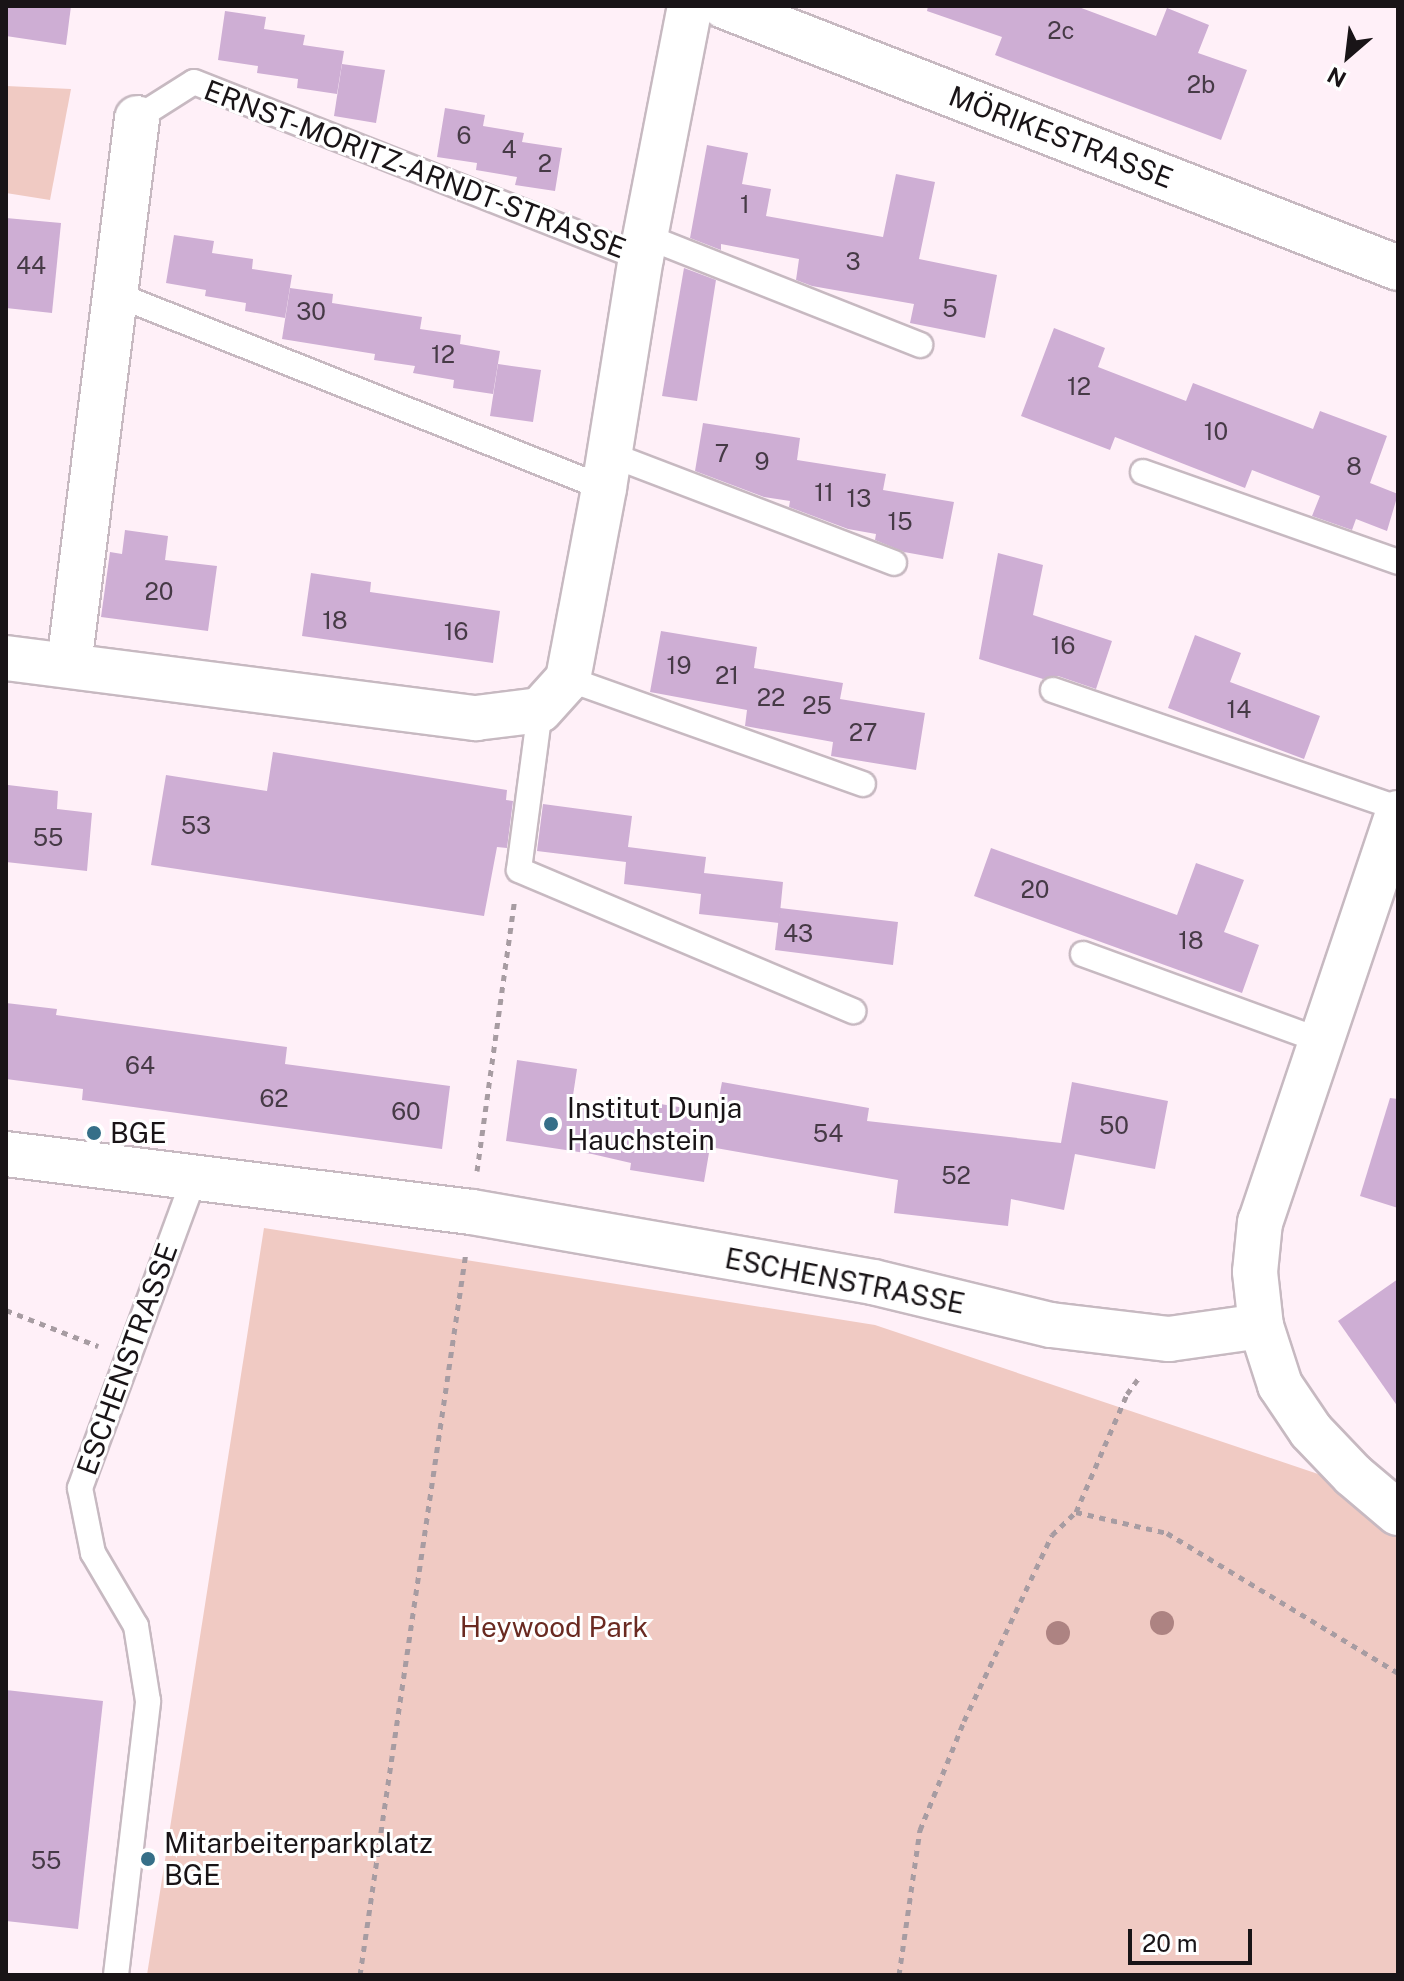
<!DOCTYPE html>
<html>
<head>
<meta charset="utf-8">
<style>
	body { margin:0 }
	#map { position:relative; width:1404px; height:1981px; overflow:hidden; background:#fff0f8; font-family:"Public Sans",sans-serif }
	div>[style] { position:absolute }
	.green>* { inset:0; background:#f0cac3 }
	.building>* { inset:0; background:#ceaed4 }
	.path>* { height:5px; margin-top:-2.5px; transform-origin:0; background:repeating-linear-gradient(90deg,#a79ca2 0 6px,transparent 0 12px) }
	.roads { filter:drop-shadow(2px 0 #c7b9c1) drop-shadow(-2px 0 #c7b9c1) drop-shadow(0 2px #c7b9c1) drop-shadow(0 -2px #c7b9c1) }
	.lane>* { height:24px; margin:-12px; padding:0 12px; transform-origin:12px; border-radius:12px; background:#fff }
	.street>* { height:44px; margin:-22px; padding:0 22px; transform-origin:22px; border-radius:22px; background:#fff }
	.trees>* { width:24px; height:24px; margin:-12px; border-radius:50%; background:#ad8382 }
	.dots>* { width:22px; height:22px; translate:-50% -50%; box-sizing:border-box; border:4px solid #fff; border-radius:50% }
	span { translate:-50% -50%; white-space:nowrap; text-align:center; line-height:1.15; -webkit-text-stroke:6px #fff; paint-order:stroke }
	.number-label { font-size:24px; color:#463a46 }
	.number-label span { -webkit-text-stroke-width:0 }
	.street-label { font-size:28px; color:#191417 }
	.poi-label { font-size:28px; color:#191417 }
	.left { translate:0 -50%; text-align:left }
	.park-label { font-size:28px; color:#6a2a21 }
	.frame { position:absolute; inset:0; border:8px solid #191417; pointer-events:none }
	.north { position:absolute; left:1308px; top:16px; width:80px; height:80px; -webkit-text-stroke:6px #fff; paint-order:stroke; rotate:208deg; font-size:22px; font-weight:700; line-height:32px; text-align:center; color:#191417 }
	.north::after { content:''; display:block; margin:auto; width:28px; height:36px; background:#191417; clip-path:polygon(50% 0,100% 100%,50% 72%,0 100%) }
	.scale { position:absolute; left:1128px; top:1929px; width:124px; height:36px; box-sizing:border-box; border:4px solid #191417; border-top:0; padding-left:10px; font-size:24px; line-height:28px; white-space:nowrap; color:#191417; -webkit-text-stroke:6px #fff; paint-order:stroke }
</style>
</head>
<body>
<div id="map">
	<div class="green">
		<div style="clip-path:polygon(6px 86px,71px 89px,50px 200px,6px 193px)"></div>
		<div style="clip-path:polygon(264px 1228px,875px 1325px,1324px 1476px,1398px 1538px,1398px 1975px,147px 1975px)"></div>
	</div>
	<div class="building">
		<div style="clip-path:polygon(6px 6px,71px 6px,66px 45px,6px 36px)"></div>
		<div style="clip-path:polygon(928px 6px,1076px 6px,1156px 36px,1167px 8px,1209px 25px,1198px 53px,1247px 70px,1221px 140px,995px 55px,1002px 37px,927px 11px)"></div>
		<div style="clip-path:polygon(225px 11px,266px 17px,264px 29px,305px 35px,303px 45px,344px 51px,337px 94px,297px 88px,298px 79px,257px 73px,258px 66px,218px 60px)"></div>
		<div style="clip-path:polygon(342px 64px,385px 70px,376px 123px,334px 116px)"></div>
		<div style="clip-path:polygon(445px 108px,485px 115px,483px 126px,524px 133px,522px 142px,562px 148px,555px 191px,515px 185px,517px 177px,476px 170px,477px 163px,437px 157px)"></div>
		<div style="clip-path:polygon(707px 145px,748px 153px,742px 184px,771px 189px,766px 216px,883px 237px,896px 174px,935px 182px,919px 259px,997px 275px,985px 338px,910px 323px,914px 304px,812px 286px,796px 280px,799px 259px,721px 244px,721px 250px,690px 238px)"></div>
		<div style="clip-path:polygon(6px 218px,61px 223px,52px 313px,6px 308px)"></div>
		<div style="clip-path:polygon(174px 235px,214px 241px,212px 253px,253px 259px,252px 269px,292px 275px,285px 318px,245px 311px,246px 303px,205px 296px,206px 290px,166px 283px)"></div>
		<div style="clip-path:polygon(684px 268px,716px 280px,697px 401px,662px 396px)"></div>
		<div style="clip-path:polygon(290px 288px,333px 294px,332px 303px,422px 317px,420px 329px,461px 335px,460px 344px,500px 351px,493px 394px,453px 388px,454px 380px,413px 373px,415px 366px,374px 360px,375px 354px,282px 339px)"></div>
		<div style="clip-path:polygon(1054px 328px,1105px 348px,1098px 367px,1186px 401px,1193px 383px,1313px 429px,1320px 411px,1387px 436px,1370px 483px,1398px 494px,1387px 531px,1356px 519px,1352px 530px,1312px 516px,1320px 496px,1252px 470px,1245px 488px,1115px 437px,1110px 450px,1021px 416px)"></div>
		<div style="clip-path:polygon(498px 364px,541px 370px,533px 422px,490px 416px)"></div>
		<div style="clip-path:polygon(703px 423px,800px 438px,797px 460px,886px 474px,883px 490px,954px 502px,943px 559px,904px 552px,875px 540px,876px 534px,848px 529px,789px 507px,790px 501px,764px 497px,695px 471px)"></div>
		<div style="clip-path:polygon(125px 530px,168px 536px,165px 560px,217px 566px,208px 631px,101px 617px,110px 552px,122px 554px)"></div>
		<div style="clip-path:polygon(998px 553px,1043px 565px,1033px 615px,1112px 641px,1096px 689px,1058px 676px,1043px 679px,979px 659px)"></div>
		<div style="clip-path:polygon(311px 573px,371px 582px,370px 592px,500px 611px,493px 663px,302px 636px)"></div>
		<div style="clip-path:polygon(661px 631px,757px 647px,754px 668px,843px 683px,840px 699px,925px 713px,916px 770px,831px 756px,833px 742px,745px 726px,747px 710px,650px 692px)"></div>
		<div style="clip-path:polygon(1195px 635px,1241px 653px,1230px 682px,1320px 716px,1304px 759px,1168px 708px)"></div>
		<div style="clip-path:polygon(273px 752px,507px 790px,506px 800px,513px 801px,507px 848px,497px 847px,484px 916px,151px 865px,166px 775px,267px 791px)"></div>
		<div style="clip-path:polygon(8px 785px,58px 791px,57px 809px,92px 813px,87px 871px,6px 862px)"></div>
		<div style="clip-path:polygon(543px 804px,632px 816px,628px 847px,706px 857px,704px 873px,783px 882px,779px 923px,699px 914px,701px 894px,624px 884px,626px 862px,537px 851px)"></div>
		<div style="clip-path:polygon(991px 848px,1177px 915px,1196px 863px,1244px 880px,1224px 932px,1259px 945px,1242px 993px,974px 896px)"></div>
		<div style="clip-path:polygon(780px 908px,898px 922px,893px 965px,775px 950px)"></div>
		<div style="clip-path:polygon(6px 1003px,57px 1009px,56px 1015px,287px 1047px,285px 1064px,450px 1086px,442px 1149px,82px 1100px,83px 1089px,6px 1079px)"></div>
		<div style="clip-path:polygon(517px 1060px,577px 1069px,572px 1102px,640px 1113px,642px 1101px,716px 1113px,722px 1082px,869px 1108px,867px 1121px,1061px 1143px,1072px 1082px,1168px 1101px,1155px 1169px,1075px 1154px,1064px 1210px,1011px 1199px,1008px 1226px,894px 1213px,898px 1180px,710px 1147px,704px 1182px,630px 1170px,631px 1163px,592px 1154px,506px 1141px)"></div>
		<div style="clip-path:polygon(1390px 1098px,1398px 1099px,1398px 1208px,1360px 1196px)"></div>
		<div style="clip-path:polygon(1398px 1279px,1398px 1407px,1338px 1321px)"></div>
		<div style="clip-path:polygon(6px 1690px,103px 1701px,78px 1929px,6px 1921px)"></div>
	</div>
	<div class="path">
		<div style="left:477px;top:1171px;width:271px;rotate:-82.1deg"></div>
		<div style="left:6px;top:1310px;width:99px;rotate:21.4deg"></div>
		<div style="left:1076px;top:1512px;width:129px;rotate:-66.6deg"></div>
		<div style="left:1127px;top:1394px;width:19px;rotate:-54deg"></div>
		<div style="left:360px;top:1975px;width:731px;rotate:-81.66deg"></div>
		<div style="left:899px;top:1975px;width:147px;rotate:-81.8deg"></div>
		<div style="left:920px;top:1830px;width:118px;rotate:-68deg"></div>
		<div style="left:964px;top:1721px;width:206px;rotate:-64.7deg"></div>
		<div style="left:1052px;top:1535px;width:33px;rotate:-44deg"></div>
		<div style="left:1076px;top:1512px;width:93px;rotate:13deg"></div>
		<div style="left:1167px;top:1533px;width:270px;rotate:31.2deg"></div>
	</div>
	<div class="roads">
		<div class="lane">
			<div style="left:137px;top:118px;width:67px;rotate:-32.3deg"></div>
			<div style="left:194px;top:82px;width:480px;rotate:21.5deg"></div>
			<div style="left:645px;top:236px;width:296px;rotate:21.6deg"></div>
			<div style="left:115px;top:294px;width:526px;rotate:21.64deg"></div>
			<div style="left:609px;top:454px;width:305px;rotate:20.9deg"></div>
			<div style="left:1143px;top:472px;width:270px;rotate:19.4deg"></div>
			<div style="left:568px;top:679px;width:313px;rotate:19.6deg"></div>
			<div style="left:1053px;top:690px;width:365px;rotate:18.9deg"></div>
			<div style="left:540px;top:710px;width:161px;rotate:97.5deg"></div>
			<div style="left:519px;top:870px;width:363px;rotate:22.9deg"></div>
			<div style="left:1083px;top:954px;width:251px;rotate:20deg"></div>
			<div style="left:116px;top:1975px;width:276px;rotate:-83.3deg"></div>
			<div style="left:148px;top:1701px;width:76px;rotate:-99.1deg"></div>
			<div style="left:136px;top:1626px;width:85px;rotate:-120.5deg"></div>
			<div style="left:93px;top:1553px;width:66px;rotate:-101.3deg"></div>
			<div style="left:80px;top:1488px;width:330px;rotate:-69.8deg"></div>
		</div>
		<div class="street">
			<div style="left:724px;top:6px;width:723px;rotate:21.24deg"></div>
			<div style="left:6px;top:658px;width:474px;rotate:7.3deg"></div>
			<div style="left:476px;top:718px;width:64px;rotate:-7.1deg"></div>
			<div style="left:540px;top:710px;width:42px;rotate:-47.9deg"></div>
			<div style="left:568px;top:679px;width:194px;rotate:-79.3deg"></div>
			<div style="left:604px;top:488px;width:233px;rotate:-80.9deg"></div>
			<div style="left:641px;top:258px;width:257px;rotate:-79deg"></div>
			<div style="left:69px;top:665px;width:551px;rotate:-82.91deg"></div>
			<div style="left:1398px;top:813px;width:432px;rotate:108.6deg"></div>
			<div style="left:1260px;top:1222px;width:50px;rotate:95.7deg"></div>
			<div style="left:1255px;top:1272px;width:54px;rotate:83.7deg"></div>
			<div style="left:1261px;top:1326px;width:62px;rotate:72.1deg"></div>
			<div style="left:1280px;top:1385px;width:55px;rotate:56deg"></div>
			<div style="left:1311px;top:1431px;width:61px;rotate:46.3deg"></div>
			<div style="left:1353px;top:1475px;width:59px;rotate:40.2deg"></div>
			<div style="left:6px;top:1154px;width:470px;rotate:7.1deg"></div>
			<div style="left:472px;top:1212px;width:407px;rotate:9.9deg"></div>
			<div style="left:873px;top:1282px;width:183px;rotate:13.6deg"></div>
			<div style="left:1051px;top:1325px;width:119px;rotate:6.8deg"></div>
			<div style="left:1169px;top:1339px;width:93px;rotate:-8deg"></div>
		</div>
	</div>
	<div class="trees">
		<div style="left:1162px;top:1623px"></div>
		<div style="left:1058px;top:1633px"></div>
	</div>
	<div class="dots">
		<div style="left:551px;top:1124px;background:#366f88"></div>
		<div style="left:94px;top:1133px;background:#366f88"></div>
		<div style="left:148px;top:1859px;background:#366f88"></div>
	</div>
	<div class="number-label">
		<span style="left:1061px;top:31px">2c</span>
		<span style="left:1201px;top:85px">2b</span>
		<span style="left:464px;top:136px">6</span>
		<span style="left:509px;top:150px">4</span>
		<span style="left:545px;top:164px">2</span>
		<span style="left:745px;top:205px">1</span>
		<span style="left:853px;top:262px">3</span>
		<span style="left:31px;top:266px">44</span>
		<span style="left:950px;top:309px">5</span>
		<span style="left:311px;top:312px">30</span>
		<span style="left:443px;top:355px">12</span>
		<span style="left:1079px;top:387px">12</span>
		<span style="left:1216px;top:432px">10</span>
		<span style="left:722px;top:454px">7</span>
		<span style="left:762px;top:462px">9</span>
		<span style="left:1354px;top:467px">8</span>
		<span style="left:824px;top:493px">11</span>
		<span style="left:859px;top:499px">13</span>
		<span style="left:900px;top:522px">15</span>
		<span style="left:159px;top:592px">20</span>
		<span style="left:335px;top:621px">18</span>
		<span style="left:456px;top:632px">16</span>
		<span style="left:1063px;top:646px">16</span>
		<span style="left:679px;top:666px">19</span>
		<span style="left:727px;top:676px">21</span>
		<span style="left:771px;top:698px">22</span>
		<span style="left:817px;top:706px">25</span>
		<span style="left:1239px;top:710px">14</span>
		<span style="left:863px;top:733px">27</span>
		<span style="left:196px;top:826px">53</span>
		<span style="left:48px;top:838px">55</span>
		<span style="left:1035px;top:890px">20</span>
		<span style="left:798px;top:934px">43</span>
		<span style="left:1191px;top:941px">18</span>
		<span style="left:140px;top:1066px">64</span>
		<span style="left:274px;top:1099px">62</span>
		<span style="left:406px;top:1112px">60</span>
		<span style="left:1114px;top:1126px">50</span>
		<span style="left:828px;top:1134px">54</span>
		<span style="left:956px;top:1176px">52</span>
		<span style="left:46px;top:1861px">55</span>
	</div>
	<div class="street-label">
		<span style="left:1061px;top:137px;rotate:21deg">MÖRIKESTRASSE</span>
		<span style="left:415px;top:169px;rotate:21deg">ERNST-MORITZ-ARNDT-STRASSE</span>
		<span style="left:845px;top:1281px;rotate:11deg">ESCHENSTRASSE</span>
		<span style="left:127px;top:1359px;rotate:-70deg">ESCHENSTRASSE</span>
	</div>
	<div class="poi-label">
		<span class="left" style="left:567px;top:1124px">Institut Dunja<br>Hauchstein</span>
		<span class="left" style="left:110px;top:1133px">BGE</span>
		<span class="left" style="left:164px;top:1859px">Mitarbeiterparkplatz<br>BGE</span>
	</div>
	<div class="park-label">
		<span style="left:554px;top:1627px">Heywood Park</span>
	</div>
	<div class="frame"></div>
	<div class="north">N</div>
	<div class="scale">20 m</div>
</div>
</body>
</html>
